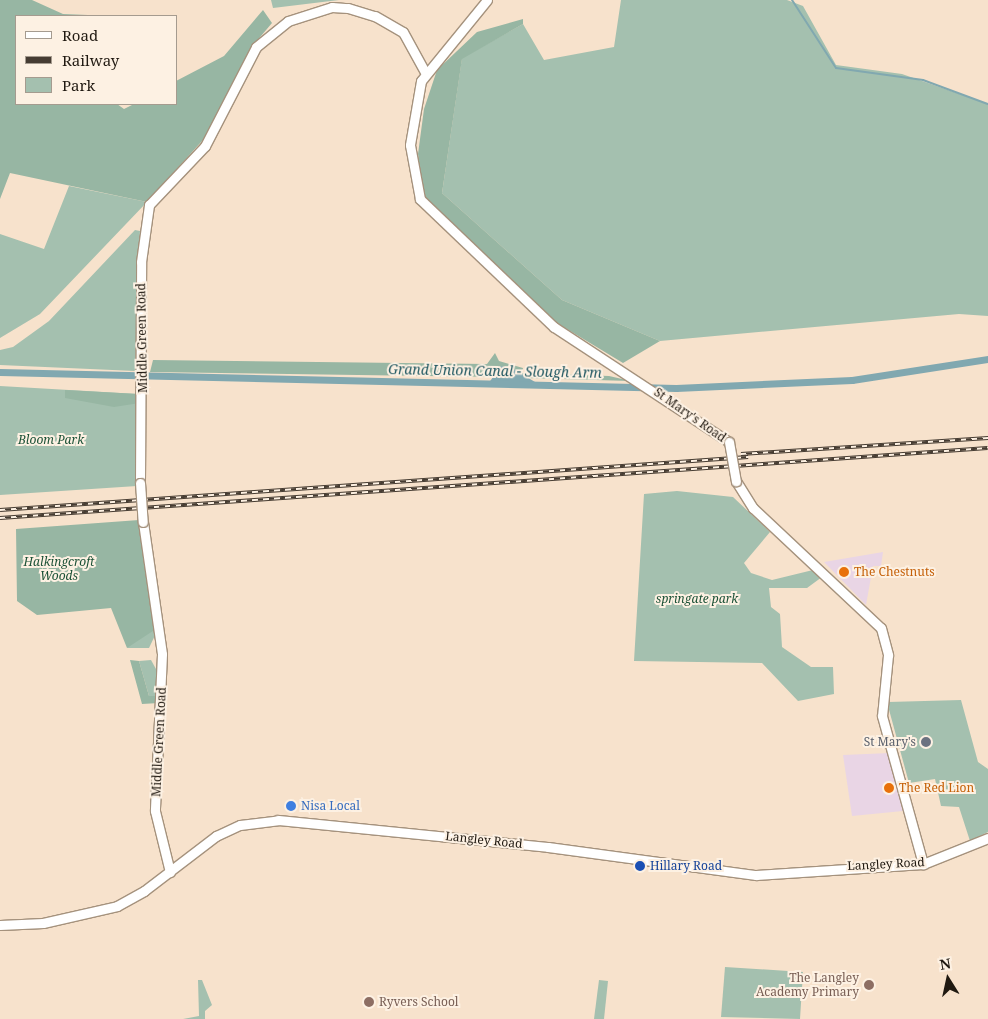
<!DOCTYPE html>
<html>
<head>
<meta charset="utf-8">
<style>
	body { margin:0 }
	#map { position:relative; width:988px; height:1019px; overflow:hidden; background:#f7e2cc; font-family:"Noto Serif",serif }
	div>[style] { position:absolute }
	.commercial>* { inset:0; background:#e9d5e5 }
	.green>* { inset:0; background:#a4c0af }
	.forest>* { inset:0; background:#97b6a3 }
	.water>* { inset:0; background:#81a8b0 }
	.stream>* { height:2px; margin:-1px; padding:0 1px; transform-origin:1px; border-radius:1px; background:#81a8b0 }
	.canal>* { height:7px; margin:-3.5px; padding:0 3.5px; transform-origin:3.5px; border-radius:3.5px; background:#81a8b0 }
	.roads { filter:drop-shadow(1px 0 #a5927d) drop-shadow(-1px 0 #a5927d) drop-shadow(0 1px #a5927d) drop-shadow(0 -1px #a5927d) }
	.minor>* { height:9px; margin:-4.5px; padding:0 4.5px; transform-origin:4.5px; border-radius:4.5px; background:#fff }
	.rail>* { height:4px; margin-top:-2px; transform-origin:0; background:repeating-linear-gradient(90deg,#fdf1e3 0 5.5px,#463c32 0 11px); box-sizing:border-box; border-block:1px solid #463c32 }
	.bridges { filter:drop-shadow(1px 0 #a5927d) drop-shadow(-1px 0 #a5927d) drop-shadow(0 1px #a5927d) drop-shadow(0 -1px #a5927d) }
	.minor-bridge>* { height:9px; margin:-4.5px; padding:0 4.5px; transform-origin:4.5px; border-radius:4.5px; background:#fff }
	.dots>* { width:14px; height:14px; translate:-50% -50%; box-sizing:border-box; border:2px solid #fdf1e3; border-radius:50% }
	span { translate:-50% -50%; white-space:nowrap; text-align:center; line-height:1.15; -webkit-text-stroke:4px #fdf1e3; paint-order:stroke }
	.street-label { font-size:12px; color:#201911 }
	.park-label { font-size:12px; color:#1b5136; font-style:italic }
	.food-label { font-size:12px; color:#c56008 }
	.left { translate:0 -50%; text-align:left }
	.worship-label { font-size:12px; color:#5b616d }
	.right { translate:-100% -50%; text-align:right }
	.shop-label { font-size:12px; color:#366cbe }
	.transit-label { font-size:12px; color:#164399 }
	.education-label { font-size:12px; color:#785e54 }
	.water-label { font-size:14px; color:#1e5660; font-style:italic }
	.legend { position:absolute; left:15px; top:15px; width:162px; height:90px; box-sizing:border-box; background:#fdf1e3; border:1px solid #a59b8f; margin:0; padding:6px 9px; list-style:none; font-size:15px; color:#201911 }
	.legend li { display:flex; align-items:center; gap:10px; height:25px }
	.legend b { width:25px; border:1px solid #a59b8f }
	.north { position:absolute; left:923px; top:954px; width:50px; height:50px; -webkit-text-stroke:4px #fdf1e3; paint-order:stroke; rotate:350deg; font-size:14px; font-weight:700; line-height:20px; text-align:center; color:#201911 }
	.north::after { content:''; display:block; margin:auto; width:18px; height:22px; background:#201911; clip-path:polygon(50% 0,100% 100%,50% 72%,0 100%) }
</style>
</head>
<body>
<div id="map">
	<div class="commercial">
		<div style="clip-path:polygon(883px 552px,881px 566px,873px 566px,866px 605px,824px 562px)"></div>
		<div style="clip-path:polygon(890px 753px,903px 811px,852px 816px,843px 755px)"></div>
	</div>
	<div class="green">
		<div style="clip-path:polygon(271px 0,339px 0,273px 8px)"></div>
		<div style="clip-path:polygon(621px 0,787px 0,803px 6px,836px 65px,902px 74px,988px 104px,988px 316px,959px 314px,660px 341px,562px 300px,442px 193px,462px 58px,523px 24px,544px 60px,614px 47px)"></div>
		<div style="clip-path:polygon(69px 186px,147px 202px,40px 314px,0 338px,0 234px,44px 249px)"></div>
		<div style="clip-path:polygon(135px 230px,140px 231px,135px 371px,0 365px,0 350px,13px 347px,49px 321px)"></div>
		<div style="clip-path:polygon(0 386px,138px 394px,137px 486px,0 495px)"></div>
		<div style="clip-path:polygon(677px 491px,733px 497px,770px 532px,744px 563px,751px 573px,772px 580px,813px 570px,822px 577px,807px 588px,769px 588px,771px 607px,780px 614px,782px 647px,811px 667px,833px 667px,834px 694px,798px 701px,762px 663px,634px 661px,644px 494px)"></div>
		<div style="clip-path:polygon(159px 627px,149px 648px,127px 648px,135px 638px)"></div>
		<div style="clip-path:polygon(151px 660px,161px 678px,161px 696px,149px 696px,139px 661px)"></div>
		<div style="clip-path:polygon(961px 700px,978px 762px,988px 769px,988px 832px,970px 841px,959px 807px,941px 806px,935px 779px,909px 783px,888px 706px,888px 702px)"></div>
		<div style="clip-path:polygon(725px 967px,803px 972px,800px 1019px,721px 1017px)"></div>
		<div style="clip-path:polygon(198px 980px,202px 980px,212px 1005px,205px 1011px,205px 1019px,183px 1019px,199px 1016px)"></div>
		<div style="clip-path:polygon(599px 980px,608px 981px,604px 1019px,594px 1019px)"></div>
	</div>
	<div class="forest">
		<div style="clip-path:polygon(0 0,32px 0,63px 14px,113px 16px,16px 16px,16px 104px,117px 104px,124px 109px,134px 104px,176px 104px,176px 81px,224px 56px,263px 10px,272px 23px,250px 49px,211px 131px,147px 202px,10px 173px,0 199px)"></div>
		<div style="clip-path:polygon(523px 19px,523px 24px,462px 59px,442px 193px,562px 300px,660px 341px,623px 363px,557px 323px,423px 195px,418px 154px,424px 109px,437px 70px,477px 32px)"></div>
		<div style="clip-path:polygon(495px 353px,499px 361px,523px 368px,522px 373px,609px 376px,631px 381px,524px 378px,501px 366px,497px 377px,150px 372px,153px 360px,487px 364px)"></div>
		<div style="clip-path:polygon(65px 390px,138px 394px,140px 403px,114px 407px,65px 398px)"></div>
		<div style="clip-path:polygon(139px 520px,159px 627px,127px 648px,111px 608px,37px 615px,17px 601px,16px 529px)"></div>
		<div style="clip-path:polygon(130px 660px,139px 661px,149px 696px,161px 696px,159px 703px,142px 704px)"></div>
	</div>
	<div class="water">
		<div style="clip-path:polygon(501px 366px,515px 370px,540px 385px,488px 384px)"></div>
	</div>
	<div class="stream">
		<div style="left:792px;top:0;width:81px;rotate:57.1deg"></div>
		<div style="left:836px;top:68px;width:88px;rotate:7.9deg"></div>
		<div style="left:923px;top:80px;width:69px;rotate:20.3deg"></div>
	</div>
	<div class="canal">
		<div style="left:0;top:372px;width:676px;rotate:1.36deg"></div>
		<div style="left:676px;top:388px;width:176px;rotate:-2.6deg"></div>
		<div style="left:852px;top:380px;width:138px;rotate:-8.8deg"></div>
	</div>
	<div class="roads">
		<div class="minor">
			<div style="left:487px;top:0;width:104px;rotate:129.2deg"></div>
			<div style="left:421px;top:81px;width:65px;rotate:99.8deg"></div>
			<div style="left:410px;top:145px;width:55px;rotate:79.5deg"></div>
			<div style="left:420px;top:199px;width:185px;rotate:43.7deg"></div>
			<div style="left:554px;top:327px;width:209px;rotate:33.3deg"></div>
			<div style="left:736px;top:481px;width:32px;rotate:58deg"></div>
			<div style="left:753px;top:508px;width:175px;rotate:43.2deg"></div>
			<div style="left:881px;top:628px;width:28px;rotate:75deg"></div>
			<div style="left:888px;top:655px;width:61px;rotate:95.6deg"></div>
			<div style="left:882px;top:716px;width:154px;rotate:74.5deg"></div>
			<div style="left:140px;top:483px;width:221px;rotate:-89.7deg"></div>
			<div style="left:141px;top:262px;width:58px;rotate:-82deg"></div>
			<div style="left:149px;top:205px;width:81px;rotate:-46.5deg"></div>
			<div style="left:205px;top:146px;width:111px;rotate:-62.7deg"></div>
			<div style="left:256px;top:47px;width:41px;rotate:-39.1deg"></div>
			<div style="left:288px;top:21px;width:46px;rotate:-17.7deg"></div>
			<div style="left:332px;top:7px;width:16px;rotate:4deg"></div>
			<div style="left:348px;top:8px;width:28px;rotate:17deg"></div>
			<div style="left:375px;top:16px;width:32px;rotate:30deg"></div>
			<div style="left:403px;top:32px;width:46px;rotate:61.2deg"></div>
			<div style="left:143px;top:522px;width:133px;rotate:81.8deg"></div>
			<div style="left:162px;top:654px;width:157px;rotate:92.6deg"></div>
			<div style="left:155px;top:811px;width:63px;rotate:76.2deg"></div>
			<div style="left:0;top:925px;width:43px;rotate:-2.7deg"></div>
			<div style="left:43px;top:923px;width:76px;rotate:-12.9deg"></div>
			<div style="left:117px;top:906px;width:31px;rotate:-29deg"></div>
			<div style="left:144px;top:891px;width:91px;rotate:-37.4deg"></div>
			<div style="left:216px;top:836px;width:26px;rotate:-25deg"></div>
			<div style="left:240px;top:825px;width:38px;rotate:-7deg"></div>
			<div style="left:278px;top:820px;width:271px;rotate:5.7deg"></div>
			<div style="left:548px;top:847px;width:210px;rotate:7.7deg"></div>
			<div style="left:756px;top:875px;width:167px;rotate:-3.8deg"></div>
			<div style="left:923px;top:864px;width:70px;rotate:-21.8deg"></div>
		</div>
	</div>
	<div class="rail">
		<div style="left:741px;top:454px;width:248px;rotate:-3.7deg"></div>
		<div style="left:0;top:510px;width:750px;rotate:-4.05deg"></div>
		<div style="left:0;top:518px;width:990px;rotate:-4.05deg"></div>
	</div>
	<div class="bridges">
		<div class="minor-bridge">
			<div style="left:729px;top:442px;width:40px;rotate:80deg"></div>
			<div style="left:140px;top:483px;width:39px;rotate:86deg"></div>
		</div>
	</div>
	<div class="dots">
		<div style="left:844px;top:572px;background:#e8710a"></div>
		<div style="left:926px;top:742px;background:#6b7280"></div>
		<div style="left:889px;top:788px;background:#e8710a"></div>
		<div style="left:291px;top:806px;background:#3f7fe0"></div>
		<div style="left:640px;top:866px;background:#1a4fb4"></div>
		<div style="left:869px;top:985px;background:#8d6e63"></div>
		<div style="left:369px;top:1002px;background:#8d6e63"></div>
	</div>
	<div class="street-label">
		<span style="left:142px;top:338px;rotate:-91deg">Middle Green Road</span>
		<span style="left:690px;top:415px;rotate:35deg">St Mary's Road</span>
		<span style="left:159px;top:742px;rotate:-87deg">Middle Green Road</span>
		<span style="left:484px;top:840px;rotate:6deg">Langley Road</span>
		<span style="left:886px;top:864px;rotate:-3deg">Langley Road</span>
	</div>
	<div class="park-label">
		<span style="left:51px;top:440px">Bloom Park</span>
		<span style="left:59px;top:569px">Halkingcroft<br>Woods</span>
		<span style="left:697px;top:599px">springate park</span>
	</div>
	<div class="food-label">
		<span class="left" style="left:854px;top:572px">The Chestnuts</span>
		<span class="left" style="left:899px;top:788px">The Red Lion</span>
	</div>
	<div class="worship-label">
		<span class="right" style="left:916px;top:742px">St Mary's</span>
	</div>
	<div class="shop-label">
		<span class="left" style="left:301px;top:806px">Nisa Local</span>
	</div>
	<div class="transit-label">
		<span class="left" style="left:650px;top:866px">Hillary Road</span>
	</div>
	<div class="education-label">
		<span class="right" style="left:859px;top:985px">The Langley<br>Academy Primary</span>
		<span class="left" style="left:379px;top:1002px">Ryvers School</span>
	</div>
	<div class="water-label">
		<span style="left:495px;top:371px;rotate:1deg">Grand Union Canal - Slough Arm</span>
	</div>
	<ul class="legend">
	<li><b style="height:6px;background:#fff"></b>Road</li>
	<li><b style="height:6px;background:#463c32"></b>Railway</li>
	<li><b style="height:14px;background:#a4c0af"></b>Park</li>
	</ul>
	<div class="north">N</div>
</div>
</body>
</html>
